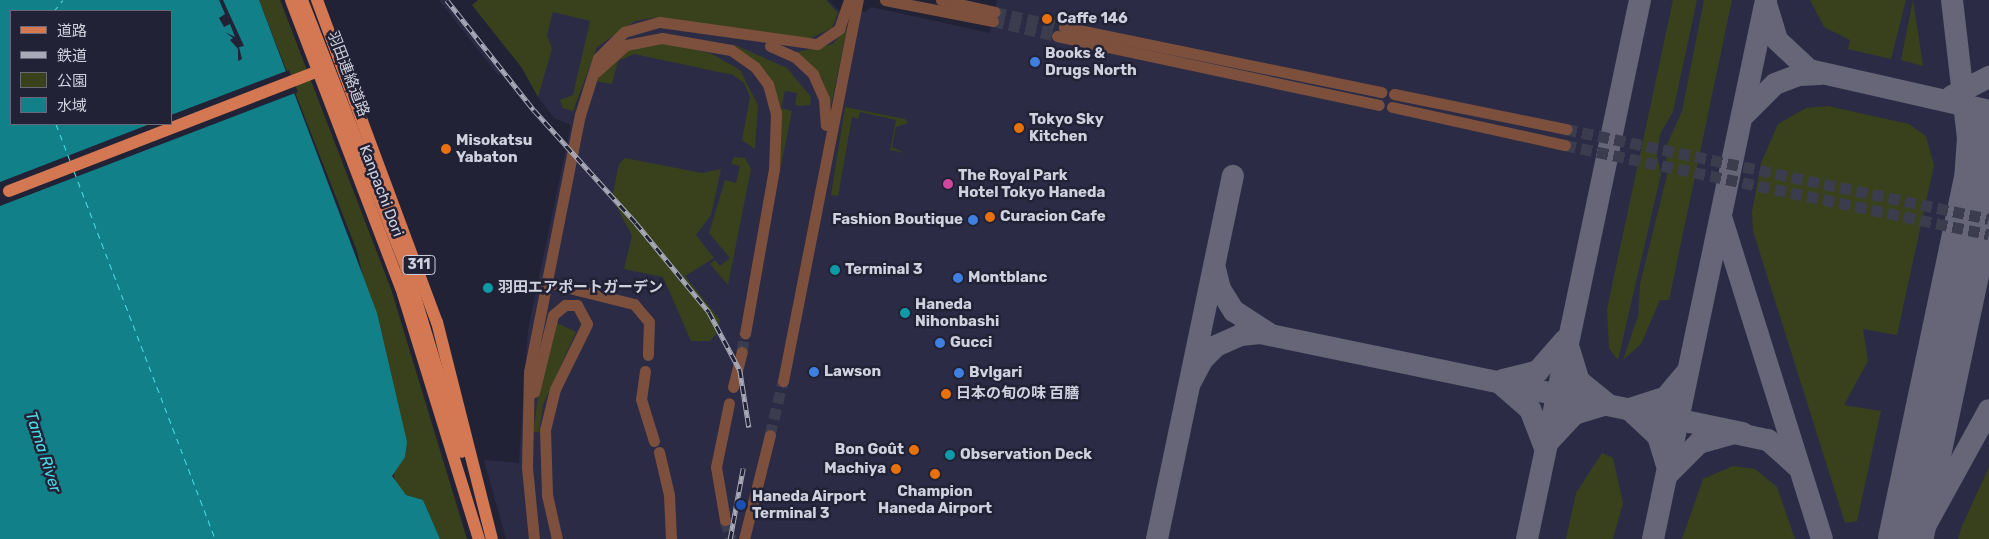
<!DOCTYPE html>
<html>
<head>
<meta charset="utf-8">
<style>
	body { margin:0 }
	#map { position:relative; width:1989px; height:539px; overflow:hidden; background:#222236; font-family:Rubik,"Noto Sans JP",sans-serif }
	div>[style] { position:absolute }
	.built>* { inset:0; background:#2b2b45 }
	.green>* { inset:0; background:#39411c }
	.water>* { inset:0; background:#128089 }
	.pier>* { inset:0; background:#222236 }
	.ferry>* { height:1px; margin-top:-0.5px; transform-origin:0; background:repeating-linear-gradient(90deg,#4ddbe8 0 6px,transparent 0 11px) }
	.taxiway>* { height:22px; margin:-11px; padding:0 11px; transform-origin:11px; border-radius:11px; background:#666678 }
	.runway>* { height:55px; margin:-27.5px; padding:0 27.5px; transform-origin:27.5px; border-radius:27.5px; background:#666678 }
	.minor-tunnel>* { height:11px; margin-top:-5.5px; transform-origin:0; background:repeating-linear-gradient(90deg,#3c3c4f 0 11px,transparent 0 16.5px) }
	.minor>* { height:11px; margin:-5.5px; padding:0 5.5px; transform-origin:5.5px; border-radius:5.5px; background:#7d503e }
	.major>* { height:12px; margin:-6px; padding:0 6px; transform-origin:6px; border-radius:6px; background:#d47753 }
	.rail>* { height:4.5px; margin-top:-2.25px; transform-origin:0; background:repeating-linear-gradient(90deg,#222236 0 8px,#a9aab9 0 16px); box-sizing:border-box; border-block:1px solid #a9aab9 }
	.dots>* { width:14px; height:14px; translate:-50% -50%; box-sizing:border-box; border:2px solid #222236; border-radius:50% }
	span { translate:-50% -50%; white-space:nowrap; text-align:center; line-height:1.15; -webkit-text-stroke:5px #222236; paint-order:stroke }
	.shield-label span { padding:1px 4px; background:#222236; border:1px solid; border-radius:4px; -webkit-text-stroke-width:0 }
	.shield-label { font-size:14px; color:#d0d1de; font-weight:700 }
	.poi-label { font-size:15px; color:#d0d1de; font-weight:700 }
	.left { translate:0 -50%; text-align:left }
	.right { translate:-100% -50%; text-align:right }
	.street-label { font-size:15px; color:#d0d1de }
	.water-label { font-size:16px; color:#4ddbe8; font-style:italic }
	.legend { position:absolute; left:10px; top:10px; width:162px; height:115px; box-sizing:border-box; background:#222236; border:1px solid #686879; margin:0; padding:6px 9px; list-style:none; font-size:15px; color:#d0d1de }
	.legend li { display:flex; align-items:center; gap:10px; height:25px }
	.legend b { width:25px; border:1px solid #686879 }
</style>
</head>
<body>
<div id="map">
	<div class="built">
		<div style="clip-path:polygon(439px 0,450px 0,505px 70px,498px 75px)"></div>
		<div style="clip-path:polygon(478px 0,828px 0,838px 10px,865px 12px,871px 7px,990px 33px,997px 0,1989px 0,1989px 539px,506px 539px,484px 460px,519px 463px,528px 330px,571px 125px,554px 118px,538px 97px,522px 68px,472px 5px)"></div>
	</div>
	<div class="green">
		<div style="clip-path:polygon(259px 0,280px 0,391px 289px,467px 539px,440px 539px,423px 500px,406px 495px,395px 483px,393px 470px,405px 457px,357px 251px)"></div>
		<div style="clip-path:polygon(478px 0,826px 0,838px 13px,832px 28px,807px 40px,658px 17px,635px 21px,597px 47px,573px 111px,563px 108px,560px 100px,573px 95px,590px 21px,553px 12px,547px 35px,552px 49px,538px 97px,522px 68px,472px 5px)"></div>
		<div style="clip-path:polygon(1673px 0,1697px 0,1673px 112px,1660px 134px,1657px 156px,1661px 174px,1618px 360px,1609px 348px,1607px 309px)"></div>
		<div style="clip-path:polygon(1704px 0,1732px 0,1669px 300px,1660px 300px,1641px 344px,1623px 360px,1638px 316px,1640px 284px,1668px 171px,1665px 149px,1682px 111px)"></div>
		<div style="clip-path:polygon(1810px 0,1906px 0,1891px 59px,1848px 49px,1850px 40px,1824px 27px)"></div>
		<div style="clip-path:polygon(1913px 0,1923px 66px,1901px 60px)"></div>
		<div style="clip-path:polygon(851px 10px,831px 106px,822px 78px,797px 52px,833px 44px,847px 27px)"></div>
		<div style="clip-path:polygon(664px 43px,710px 53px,740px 70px,758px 105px,755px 149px,742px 140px,750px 97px,744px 83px,733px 75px,634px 54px,618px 61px,612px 84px,595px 81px,602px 68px,629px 47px)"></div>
		<div style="clip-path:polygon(733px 44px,787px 68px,811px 97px,810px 105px,800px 106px,795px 105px,797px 93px,785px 91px,781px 108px,792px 111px,778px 180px,779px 101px,767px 73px)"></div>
		<div style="clip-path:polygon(1828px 106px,1909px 124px,1926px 136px,1934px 165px,1897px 335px,1863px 329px,1868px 361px,1844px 405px,1881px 411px,1857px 521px,1845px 523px,1753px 231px,1752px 212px,1761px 163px,1778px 124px,1806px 108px)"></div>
		<div style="clip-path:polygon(845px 107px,905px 119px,908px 123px,896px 127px,892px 147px,905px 153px,890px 150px,896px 120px,860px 112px,858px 119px,852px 117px,838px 196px,831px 195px)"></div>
		<div style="clip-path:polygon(734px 157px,745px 158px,751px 169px,728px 285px,710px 264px,715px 260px,720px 266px,730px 258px,709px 233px,725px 180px,736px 183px,740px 166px,731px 164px)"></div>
		<div style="clip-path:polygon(625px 158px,702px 173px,721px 169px,711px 215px,696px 235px,714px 258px,685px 276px,720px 320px,718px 332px,710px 341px,691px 341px,663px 277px,624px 269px,632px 236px,612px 198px,619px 164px)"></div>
		<div style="clip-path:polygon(557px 323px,576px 332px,543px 405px,539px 432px,533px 432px,541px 376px)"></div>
		<div style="clip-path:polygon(1602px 453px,1613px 458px,1623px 503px,1613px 539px,1566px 539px,1576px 493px)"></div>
		<div style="clip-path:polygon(1733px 466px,1755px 469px,1777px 487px,1795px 539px,1682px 539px,1703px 479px)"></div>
		<div style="clip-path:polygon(1989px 467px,1989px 539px,1958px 539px,1962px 526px)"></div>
	</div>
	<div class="water">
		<div style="clip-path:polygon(evenodd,0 0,259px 0,377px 313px,407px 442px,405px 457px,392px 476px,406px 495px,423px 500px,440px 539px,0 539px,0 0,11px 11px,171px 11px,171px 124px,11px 124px,11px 11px)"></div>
	</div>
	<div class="pier">
		<div style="clip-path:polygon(219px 0,223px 0,244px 46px,239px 47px,242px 59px,238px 61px,238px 49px,230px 40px,233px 38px,225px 32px,235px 37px,230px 24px,224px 27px,219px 18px,225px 14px)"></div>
		<div style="clip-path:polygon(289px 70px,298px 92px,0 206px,0 182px,150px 124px,171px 124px,171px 115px)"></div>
	</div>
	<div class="ferry">
		<div style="left:54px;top:11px;width:14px;rotate:-51deg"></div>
		<div style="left:56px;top:124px;width:39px;rotate:69deg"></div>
		<div style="left:74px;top:171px;width:394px;rotate:69deg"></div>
	</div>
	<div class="taxiway">
		<div style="left:1952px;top:0;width:139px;rotate:83.4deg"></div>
		<div style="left:1968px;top:138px;width:159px;rotate:94deg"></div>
		<div style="left:1767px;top:7px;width:34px;rotate:73deg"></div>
		<div style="left:1777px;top:40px;width:44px;rotate:43.2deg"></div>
		<div style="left:1809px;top:70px;width:185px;rotate:12.8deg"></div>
		<div style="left:1952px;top:96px;width:42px;rotate:-27.2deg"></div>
		<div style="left:1745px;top:114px;width:42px;rotate:-45deg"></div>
		<div style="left:1775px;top:84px;width:26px;rotate:-21deg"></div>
		<div style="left:1799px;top:75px;width:21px;rotate:-3deg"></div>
		<div style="left:1982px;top:174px;width:14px;rotate:-60deg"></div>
		<div style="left:1722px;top:220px;width:334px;rotate:72.6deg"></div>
		<div style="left:1215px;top:269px;width:21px;rotate:76deg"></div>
		<div style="left:1220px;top:289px;width:26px;rotate:58deg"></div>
		<div style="left:1234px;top:311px;width:40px;rotate:32.9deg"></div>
		<div style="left:1569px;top:349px;width:34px;rotate:73deg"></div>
		<div style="left:1579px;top:381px;width:33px;rotate:39deg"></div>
		<div style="left:1503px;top:380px;width:36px;rotate:-14deg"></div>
		<div style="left:1538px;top:371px;width:41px;rotate:-48.9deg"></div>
		<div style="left:1190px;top:383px;width:27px;rotate:-62deg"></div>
		<div style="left:1203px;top:359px;width:18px;rotate:-45deg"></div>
		<div style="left:1216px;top:346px;width:27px;rotate:-24deg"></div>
		<div style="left:1241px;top:335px;width:19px;rotate:-6deg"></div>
		<div style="left:1260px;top:333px;width:493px;rotate:11.7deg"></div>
		<div style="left:1502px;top:385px;width:37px;rotate:41deg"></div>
		<div style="left:1530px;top:409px;width:40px;rotate:69deg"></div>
		<div style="left:1633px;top:408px;width:35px;rotate:-18deg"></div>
		<div style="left:1666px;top:397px;width:33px;rotate:-50deg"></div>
		<div style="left:1631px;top:411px;width:37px;rotate:43deg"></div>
		<div style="left:1658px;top:436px;width:30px;rotate:73deg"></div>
		<div style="left:1549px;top:441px;width:37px;rotate:-47deg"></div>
		<div style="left:1574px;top:414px;width:31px;rotate:-17deg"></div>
		<div style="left:1669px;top:473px;width:42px;rotate:-45deg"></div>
		<div style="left:1699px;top:443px;width:36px;rotate:-16deg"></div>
		<div style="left:1734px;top:433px;width:35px;rotate:12deg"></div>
		<div style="left:1768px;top:440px;width:40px;rotate:42deg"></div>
		<div style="left:1157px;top:539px;width:371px;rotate:-78.2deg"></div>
		<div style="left:1527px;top:539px;width:551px;rotate:-78.16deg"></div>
		<div style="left:1653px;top:539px;width:551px;rotate:-78.16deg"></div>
		<div style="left:1918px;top:539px;width:147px;rotate:-61.2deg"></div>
	</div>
	<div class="runway">
		<div style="left:1905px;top:539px;width:406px;rotate:-78.1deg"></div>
	</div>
	<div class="minor-tunnel">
		<div style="left:995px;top:12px;width:71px;rotate:12.3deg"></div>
		<div style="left:993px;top:21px;width:66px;rotate:13.2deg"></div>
		<div style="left:1566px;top:129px;width:432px;rotate:12deg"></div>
		<div style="left:1565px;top:145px;width:433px;rotate:11.9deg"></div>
		<div style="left:742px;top:352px;width:19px;rotate:-81deg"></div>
		<div style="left:770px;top:435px;width:56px;rotate:-76.5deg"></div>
		<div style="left:725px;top:520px;width:20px;rotate:72deg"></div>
	</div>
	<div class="minor">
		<div style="left:885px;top:0;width:110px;rotate:11deg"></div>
		<div style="left:941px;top:0;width:55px;rotate:12.5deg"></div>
		<div style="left:1064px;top:27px;width:324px;rotate:11.6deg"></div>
		<div style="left:1057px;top:36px;width:329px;rotate:12.1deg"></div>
		<div style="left:770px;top:46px;width:27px;rotate:24deg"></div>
		<div style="left:795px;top:57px;width:25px;rotate:43deg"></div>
		<div style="left:813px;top:74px;width:27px;rotate:66deg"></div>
		<div style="left:824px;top:99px;width:26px;rotate:86deg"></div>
		<div style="left:596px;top:72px;width:40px;rotate:-42deg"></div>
		<div style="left:626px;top:45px;width:37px;rotate:-11deg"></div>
		<div style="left:662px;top:38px;width:70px;rotate:9.9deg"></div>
		<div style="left:731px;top:50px;width:29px;rotate:35deg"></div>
		<div style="left:755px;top:67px;width:21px;rotate:53deg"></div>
		<div style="left:768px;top:84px;width:30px;rotate:75deg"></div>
		<div style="left:776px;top:113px;width:56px;rotate:92deg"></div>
		<div style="left:774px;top:169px;width:167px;rotate:100deg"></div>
		<div style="left:1394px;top:94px;width:176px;rotate:11.5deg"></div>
		<div style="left:1392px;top:107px;width:177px;rotate:12.4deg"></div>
		<div style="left:545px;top:282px;width:92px;rotate:13.9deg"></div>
		<div style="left:634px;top:304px;width:23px;rotate:50deg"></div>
		<div style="left:649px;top:322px;width:33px;rotate:92deg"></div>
		<div style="left:645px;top:371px;width:28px;rotate:98deg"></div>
		<div style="left:641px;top:399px;width:44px;rotate:72.8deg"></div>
		<div style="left:783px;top:381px;width:388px;rotate:-78.9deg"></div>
		<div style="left:733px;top:387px;width:36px;rotate:-76deg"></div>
		<div style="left:534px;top:392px;width:79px;rotate:-76.1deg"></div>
		<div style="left:553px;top:315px;width:16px;rotate:-40deg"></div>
		<div style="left:565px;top:305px;width:12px"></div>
		<div style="left:577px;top:305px;width:21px;rotate:62deg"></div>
		<div style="left:587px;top:324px;width:72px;rotate:116.2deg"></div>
		<div style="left:555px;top:389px;width:42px;rotate:103.7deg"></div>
		<div style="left:545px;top:430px;width:65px;rotate:88.2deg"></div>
		<div style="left:547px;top:495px;width:45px;rotate:77.2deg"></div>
		<div style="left:659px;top:452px;width:44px;rotate:76.9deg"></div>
		<div style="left:669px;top:495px;width:44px;rotate:87.4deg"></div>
		<div style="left:725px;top:520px;width:54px;rotate:-99.6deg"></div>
		<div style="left:716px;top:467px;width:65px;rotate:-78.5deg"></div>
		<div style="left:534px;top:539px;width:72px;rotate:-95.6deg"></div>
		<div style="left:527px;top:467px;width:95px;rotate:-88.8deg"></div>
		<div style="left:529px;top:372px;width:262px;rotate:-78.8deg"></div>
		<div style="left:580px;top:115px;width:60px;rotate:-72.5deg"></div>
		<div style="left:598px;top:58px;width:37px;rotate:-45deg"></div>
		<div style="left:624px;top:32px;width:37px;rotate:-16deg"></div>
		<div style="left:660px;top:22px;width:159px;rotate:8deg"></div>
		<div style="left:817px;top:44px;width:27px;rotate:-34deg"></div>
		<div style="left:839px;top:29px;width:31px;rotate:-71deg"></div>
		<div style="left:744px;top:539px;width:107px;rotate:-76deg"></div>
	</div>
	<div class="major">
		<div style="left:291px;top:0;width:315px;rotate:69.1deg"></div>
		<div style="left:403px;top:294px;width:257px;rotate:72.8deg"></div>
		<div style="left:302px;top:0;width:287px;rotate:68.7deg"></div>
		<div style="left:406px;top:267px;width:193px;rotate:73.2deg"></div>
		<div style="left:317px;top:0;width:344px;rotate:69.6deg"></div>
		<div style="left:437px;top:322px;width:224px;rotate:75.8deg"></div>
		<div style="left:9px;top:191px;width:338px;rotate:-21.2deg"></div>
	</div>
	<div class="rail">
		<div style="left:447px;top:0;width:140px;rotate:51.7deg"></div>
		<div style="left:534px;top:110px;width:152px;rotate:47.9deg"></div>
		<div style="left:636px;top:223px;width:115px;rotate:50.6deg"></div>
		<div style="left:709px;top:312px;width:66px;rotate:61.9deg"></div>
		<div style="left:740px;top:370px;width:58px;rotate:81deg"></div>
		<div style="left:730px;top:539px;width:72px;rotate:-79.6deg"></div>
	</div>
	<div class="dots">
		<div style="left:1047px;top:19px;background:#e8710a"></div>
		<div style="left:1035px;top:62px;background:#3f7fe0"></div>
		<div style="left:1019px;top:128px;background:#e8710a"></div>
		<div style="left:446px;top:149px;background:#e8710a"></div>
		<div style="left:948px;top:184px;background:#d1479c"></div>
		<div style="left:990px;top:217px;background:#e8710a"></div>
		<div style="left:973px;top:220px;background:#3f7fe0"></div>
		<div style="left:835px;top:270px;background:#0f9aa8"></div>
		<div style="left:958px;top:278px;background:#3f7fe0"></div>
		<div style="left:488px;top:288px;background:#0f9aa8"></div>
		<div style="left:905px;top:313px;background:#0f9aa8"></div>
		<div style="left:940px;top:343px;background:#3f7fe0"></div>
		<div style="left:814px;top:372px;background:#3f7fe0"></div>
		<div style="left:959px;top:373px;background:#3f7fe0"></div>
		<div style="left:946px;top:394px;background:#e8710a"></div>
		<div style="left:914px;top:450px;background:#e8710a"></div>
		<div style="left:950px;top:455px;background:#0f9aa8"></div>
		<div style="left:896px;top:469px;background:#e8710a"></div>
		<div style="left:935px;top:474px;background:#e8710a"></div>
		<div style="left:741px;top:505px;background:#1a4fb4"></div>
	</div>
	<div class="shield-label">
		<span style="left:419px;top:265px">311</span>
	</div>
	<div class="poi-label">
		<span class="left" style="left:1057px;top:19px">Caffe 146</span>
		<span class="left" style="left:1045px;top:62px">Books &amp;<br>Drugs North</span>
		<span class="left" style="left:1029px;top:128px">Tokyo Sky<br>Kitchen</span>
		<span class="left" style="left:456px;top:149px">Misokatsu<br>Yabaton</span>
		<span class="left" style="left:958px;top:184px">The Royal Park<br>Hotel Tokyo Haneda</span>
		<span class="left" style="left:1000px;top:217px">Curacion Cafe</span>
		<span class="right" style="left:963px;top:220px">Fashion Boutique</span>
		<span class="left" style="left:845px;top:270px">Terminal 3</span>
		<span class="left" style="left:968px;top:278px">Montblanc</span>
		<span class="left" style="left:498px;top:288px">羽田エアポートガーデン</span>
		<span class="left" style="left:915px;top:313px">Haneda<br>Nihonbashi</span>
		<span class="left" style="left:950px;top:343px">Gucci</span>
		<span class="left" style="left:824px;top:372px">Lawson</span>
		<span class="left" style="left:969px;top:373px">Bvlgari</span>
		<span class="left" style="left:956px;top:394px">日本の旬の味 百膳</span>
		<span class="right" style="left:904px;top:450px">Bon Goût</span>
		<span class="left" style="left:960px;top:455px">Observation Deck</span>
		<span class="right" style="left:886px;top:469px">Machiya</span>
		<span style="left:935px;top:500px">Champion<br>Haneda Airport</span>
		<span class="left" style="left:752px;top:505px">Haneda Airport<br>Terminal 3</span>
	</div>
	<div class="street-label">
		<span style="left:348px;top:74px;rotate:69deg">羽田連絡道路</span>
		<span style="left:381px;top:191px;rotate:69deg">Kanpachi Dori</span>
	</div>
	<div class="water-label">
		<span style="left:43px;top:452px;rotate:72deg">Tama River</span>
	</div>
	<ul class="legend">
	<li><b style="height:6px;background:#d47753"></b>道路</li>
	<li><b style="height:6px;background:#a9aab9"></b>鉄道</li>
	<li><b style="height:14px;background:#39411c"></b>公園</li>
	<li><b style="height:14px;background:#128089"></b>水域</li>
	</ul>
</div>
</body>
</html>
